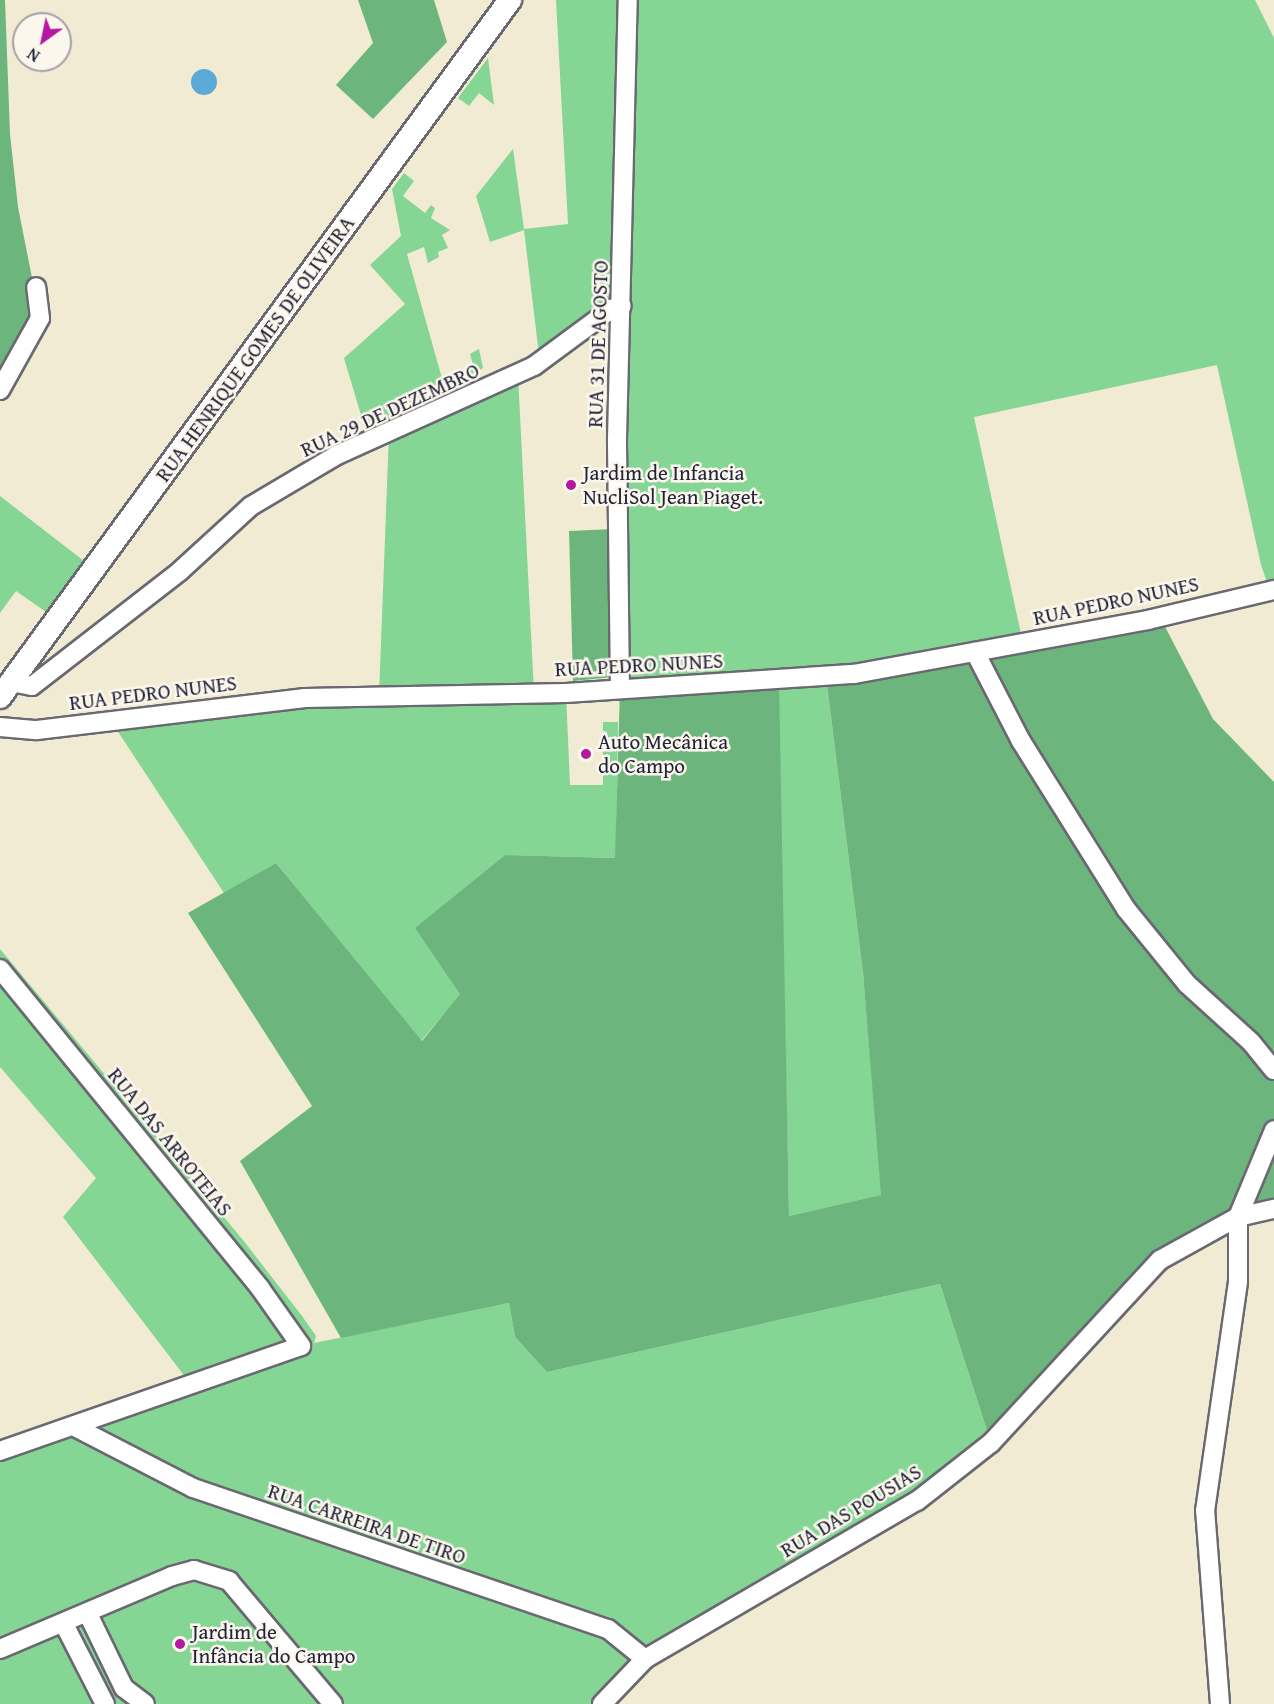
<!DOCTYPE html>
<html>
<head>
<meta charset="utf-8">
<style>
	body { margin:0 }
	#map { position:relative; width:1274px; height:1704px; overflow:hidden; background:#f1ebd3; font-family:"Gentium Book Plus",serif }
	div>[style] { position:absolute }
	.green>* { inset:0; background:#85d595 }
	.forest>* { inset:0; background:#6cb67e }
	.water>* { inset:0; background:#5daad6 }
	.round { border-radius:50% }
	.roads { filter:drop-shadow(2px 0 #6a6870) drop-shadow(-2px 0 #6a6870) drop-shadow(0 2px #6a6870) drop-shadow(0 -2px #6a6870) }
	.minor>* { height:18px; margin:-9px; padding:0 9px; transform-origin:9px; border-radius:9px; background:#fff }
	.tertiary>* { height:22px; margin:-11px; padding:0 11px; transform-origin:11px; border-radius:11px; background:#fff }
	.dots>* { width:16px; height:16px; translate:-50% -50%; box-sizing:border-box; border:3px solid #fbf7ec; border-radius:50% }
	span { translate:-50% -50%; white-space:nowrap; text-align:center; line-height:1.15; -webkit-text-stroke:5px #fbf7ec; paint-order:stroke }
	.street-label { font-size:21px; color:#22223b }
	.poi-label { font-size:21px; color:#22223b }
	.left { translate:0 -50%; text-align:left }
	.north { position:absolute; left:12px; top:12px; width:60px; height:60px; box-sizing:border-box; background:#fbf7ec; border:2px solid #a4a2a5; border-radius:50%; rotate:213deg; font-size:16px; font-weight:700; line-height:24px; text-align:center; color:#22223b }
	.north::after { content:''; display:block; margin:auto; width:21px; height:27px; background:#b5179e; clip-path:polygon(50% 0,100% 100%,50% 72%,0 100%) }
</style>
</head>
<body>
<div id="map">
	<div class="green">
		<div style="clip-path:polygon(556px 0,1255px 0,1274px 38px,1274px 590px,1270px 591px,1261px 565px,1217px 365px,974px 417px,1023px 643px,826px 677px,863px 973px,882px 1195px,789px 1216px,778px 689px,620px 689px,622px 307px,540px 363px,524px 230px,490px 242px,476px 196px,513px 149px,524px 229px,568px 224px)"></div>
		<div style="clip-path:polygon(488px 58px,494px 105px,479px 93px,469px 106px,458px 98px)"></div>
		<div style="clip-path:polygon(404px 173px,414px 181px,403px 196px,425px 213px,431px 205px,435px 208px,431px 218px,450px 230px,442px 235px,448px 248px,438px 252px,439px 257px,428px 263px,424px 247px,407px 254px,447px 396px,415px 409px,410px 407px,366px 432px,344px 358px,405px 304px,370px 265px,401px 236px,392px 189px)"></div>
		<div style="clip-path:polygon(479px 349px,483px 368px,455px 383px,453px 372px,474px 368px,470px 354px)"></div>
		<div style="clip-path:polygon(518px 375px,534px 693px,566px 693px,570px 785px,603px 785px,603px 722px,618px 722px,616px 858px,505px 855px,416px 928px,461px 994px,421px 1041px,276px 863px,224px 893px,109px 718px,379px 695px,389px 433px)"></div>
		<div style="clip-path:polygon(0 496px,84px 561px,46px 612px,16px 591px,0 613px)"></div>
		<div style="clip-path:polygon(0 949px,243px 1240px,302px 1316px,316px 1336px,314px 1343px,509px 1303px,515px 1337px,547px 1372px,940px 1284px,991px 1443px,917px 1501px,645px 1659px,602px 1704px,0 1704px,0 1451px,186px 1378px,63px 1217px,96px 1178px,0 1067px)"></div>
	</div>
	<div class="forest">
		<div style="clip-path:polygon(0 0,5px 0,10px 134px,18px 207px,40px 318px,0 390px)"></div>
		<div style="clip-path:polygon(358px 0,434px 0,447px 42px,373px 119px,336px 85px,373px 43px)"></div>
		<div style="clip-path:polygon(613px 529px,614px 677px,573px 681px,569px 531px)"></div>
		<div style="clip-path:polygon(1160px 617px,1213px 719px,1274px 782px,1274px 1209px,1216px 1229px,1094px 1331px,991px 1443px,940px 1284px,547px 1372px,515px 1337px,509px 1303px,341px 1338px,240px 1161px,312px 1106px,188px 913px,276px 863px,422px 1041px,460px 994px,415px 928px,505px 855px,615px 858px,620px 689px,779px 680px,789px 1216px,881px 1195px,863px 973px,826px 677px)"></div>
	</div>
	<div class="water">
		<div class="round" style="left:191px;top:69px;width:26px;height:26px"></div>
	</div>
	<div class="roads">
		<div class="minor">
			<div style="left:0;top:390px;width:82px;rotate:-60.9deg"></div>
			<div style="left:40px;top:318px;width:31px;rotate:-97deg"></div>
			<div style="left:975px;top:652px;width:100px;rotate:62.7deg"></div>
			<div style="left:1021px;top:741px;width:198px;rotate:58deg"></div>
			<div style="left:1126px;top:909px;width:97px;rotate:50.9deg"></div>
			<div style="left:1187px;top:984px;width:86px;rotate:42.2deg"></div>
			<div style="left:1251px;top:1042px;width:36px;rotate:51deg"></div>
			<div style="left:11px;top:682px;width:21px;rotate:11deg"></div>
			<div style="left:32px;top:686px;width:187px;rotate:-37.8deg"></div>
			<div style="left:180px;top:571px;width:96px;rotate:-42.5deg"></div>
			<div style="left:251px;top:506px;width:100px;rotate:-30.7deg"></div>
			<div style="left:337px;top:455px;width:216px;rotate:-24.3deg"></div>
			<div style="left:534px;top:366px;width:96px;rotate:-36.5deg"></div>
			<div style="left:611px;top:309px;width:11px;rotate:-15deg"></div>
			<div style="left:620px;top:689px;width:250px;rotate:-90.7deg"></div>
			<div style="left:617px;top:439px;width:439px;rotate:-88.6deg"></div>
			<div style="left:0;top:727px;width:37px;rotate:5deg"></div>
			<div style="left:37px;top:730px;width:270px;rotate:-6.8deg"></div>
			<div style="left:305px;top:698px;width:261px;rotate:-1.1deg"></div>
			<div style="left:566px;top:693px;width:289px;rotate:-3.8deg"></div>
			<div style="left:854px;top:674px;width:299px;rotate:-10.4deg"></div>
			<div style="left:1148px;top:620px;width:130px;rotate:-13.4deg"></div>
			<div style="left:0;top:969px;width:412px;rotate:50.8deg"></div>
			<div style="left:260px;top:1288px;width:71px;rotate:54.7deg"></div>
			<div style="left:301px;top:1346px;width:319px;rotate:160.8deg"></div>
			<div style="left:75px;top:1427px;width:133px;rotate:27.3deg"></div>
			<div style="left:193px;top:1488px;width:438px;rotate:18.8deg"></div>
			<div style="left:608px;top:1629px;width:48px;rotate:39deg"></div>
			<div style="left:88px;top:1614px;width:82px;rotate:64.1deg"></div>
			<div style="left:124px;top:1688px;width:26px;rotate:37deg"></div>
			<div style="left:64px;top:1624px;width:90px;rotate:62.9deg"></div>
			<div style="left:0;top:1649px;width:187px;rotate:-23deg"></div>
			<div style="left:172px;top:1576px;width:23px;rotate:-15deg"></div>
			<div style="left:194px;top:1570px;width:37px;rotate:17deg"></div>
			<div style="left:229px;top:1581px;width:161px;rotate:49.8deg"></div>
			<div style="left:602px;top:1704px;width:62px;rotate:-46.3deg"></div>
			<div style="left:645px;top:1659px;width:315px;rotate:-30.2deg"></div>
			<div style="left:917px;top:1501px;width:94px;rotate:-38.1deg"></div>
			<div style="left:991px;top:1443px;width:249px;rotate:-47.3deg"></div>
			<div style="left:1160px;top:1260px;width:89px;rotate:-28.9deg"></div>
			<div style="left:1238px;top:1217px;width:37px;rotate:-13deg"></div>
			<div style="left:1220px;top:1704px;width:194px;rotate:-94.4deg"></div>
			<div style="left:1205px;top:1511px;width:232px;rotate:-81.8deg"></div>
			<div style="left:1238px;top:1281px;width:64px;rotate:-90deg"></div>
			<div style="left:1238px;top:1217px;width:94px;rotate:-67.5deg"></div>
		</div>
		<div class="tertiary">
			<div style="left:0;top:697px;width:864px;rotate:-53.81deg"></div>
		</div>
	</div>
	<div class="dots">
		<div style="left:571px;top:485px;background:#b5179e"></div>
		<div style="left:586px;top:754px;background:#b5179e"></div>
		<div style="left:180px;top:1644px;background:#b5179e"></div>
	</div>
	<div class="street-label">
		<span style="left:598px;top:344px;rotate:-88deg">RUA 31 DE AGOSTO</span>
		<span style="left:255px;top:349px;rotate:-54deg">RUA HENRIQUE GOMES DE OLIVEIRA</span>
		<span style="left:390px;top:410px;rotate:-25deg">RUA 29 DE DEZEMBRO</span>
		<span style="left:1116px;top:601px;rotate:-12deg">RUA PEDRO NUNES</span>
		<span style="left:639px;top:665px;rotate:-3deg">RUA PEDRO NUNES</span>
		<span style="left:153px;top:693px;rotate:-7deg">RUA PEDRO NUNES</span>
		<span style="left:170px;top:1142px;rotate:51deg">RUA DAS ARROTEIAS</span>
		<span style="left:851px;top:1511px;rotate:-31deg">RUA DAS POUSIAS</span>
		<span style="left:367px;top:1524px;rotate:19deg">RUA CARREIRA DE TIRO</span>
	</div>
	<div class="poi-label">
		<span class="left" style="left:583px;top:485px">Jardim de Infancia<br>NucliSol Jean Piaget.</span>
		<span class="left" style="left:598px;top:754px">Auto Mecânica<br>do Campo</span>
		<span class="left" style="left:192px;top:1644px">Jardim de<br>Infância do Campo</span>
	</div>
	<div class="north">N</div>
</div>
</body>
</html>
